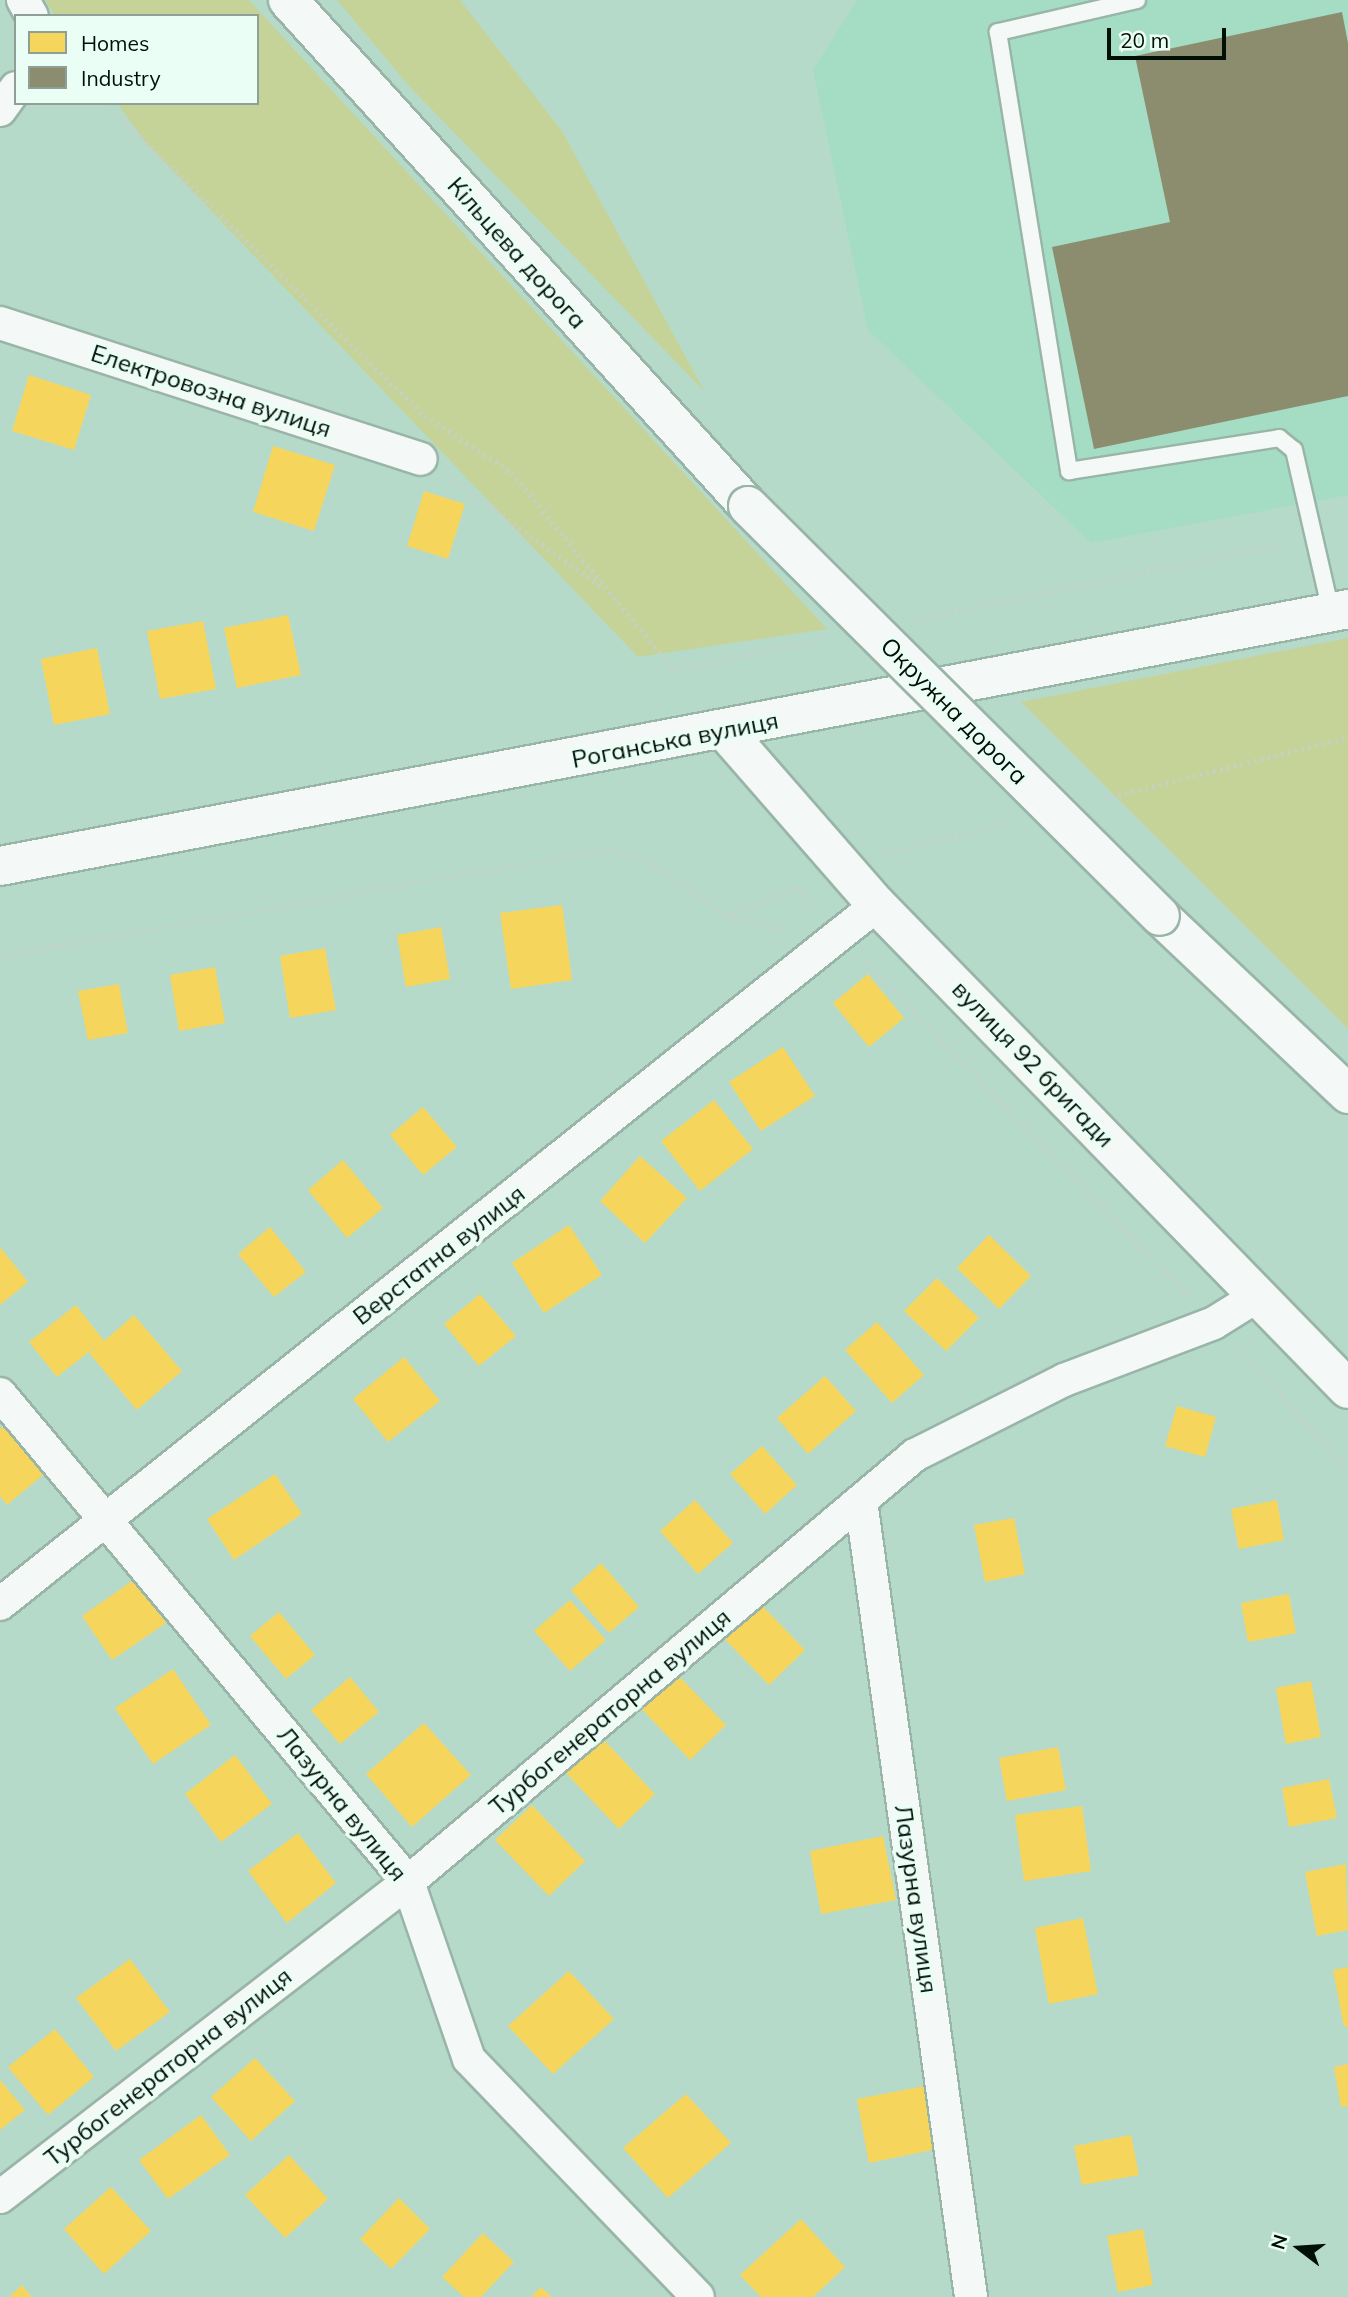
<!DOCTYPE html>
<html>
<head>
<meta charset="utf-8">
<style>
	body { margin:0 }
	#map { position:relative; width:1348px; height:2297px; overflow:hidden; background:#b6daca; font-family:Mulish,sans-serif }
	div>[style] { position:absolute }
	.built>* { inset:0; background:#a4ddc4 }
	.green>* { inset:0; background:#c6d398 }
	.homes>* { inset:0; background:#f6d55c }
	.industry>* { inset:0; background:#8c8c6e }
	.path>* { height:4.5px; margin-top:-2.25px; transform-origin:0; background:repeating-linear-gradient(90deg,#c5d0cb 0 2px,transparent 0 7px) }
	.roads { filter:drop-shadow(2px 0 #99b5a8) drop-shadow(-2px 0 #99b5a8) drop-shadow(0 2px #99b5a8) drop-shadow(0 -2px #99b5a8) }
	.service>* { height:16px; margin:-8px; padding:0 8px; transform-origin:8px; border-radius:8px; background:#f4f9f7 }
	.minor>* { height:32px; margin:-16px; padding:0 16px; transform-origin:16px; border-radius:16px; background:#f4f9f7 }
	.tertiary>* { height:38px; margin:-19px; padding:0 19px; transform-origin:19px; border-radius:19px; background:#f4f9f7 }
	.secondary>* { height:38px; margin:-19px; padding:0 19px; transform-origin:19px; border-radius:19px; background:#f4f9f7 }
	.trunk>* { height:38px; margin:-19px; padding:0 19px; transform-origin:19px; border-radius:19px; background:#f4f9f7 }
	.bridges { filter:drop-shadow(2px 0 #99b5a8) drop-shadow(-2px 0 #99b5a8) drop-shadow(0 2px #99b5a8) drop-shadow(0 -2px #99b5a8) }
	.trunk-bridge>* { height:38px; margin:-19px; padding:0 19px; transform-origin:19px; border-radius:19px; background:#f4f9f7 }
	span { translate:-50% -50%; white-space:nowrap; text-align:center; line-height:1.15; -webkit-text-stroke:7px #ebfef5; paint-order:stroke }
	.street-label { font-size:24px; color:#001007 }
	.legend { position:absolute; left:14px; top:14px; width:245px; height:91px; box-sizing:border-box; background:#ebfef5; border:2px solid #8d9f96; margin:0; padding:9px 12px; list-style:none; font-size:21px; color:#001007 }
	.legend li { display:flex; align-items:center; gap:14px; height:35px }
	.legend b { width:35px; border:2px solid #8d9f96 }
	.north { position:absolute; left:1264px; top:2213px; width:70px; height:70px; -webkit-text-stroke:5px #ebfef5; paint-order:stroke; rotate:287deg; font-size:19px; font-weight:700; line-height:28px; text-align:center; color:#001007 }
	.north::after { content:''; display:block; margin:auto; width:24px; height:32px; background:#001007; clip-path:polygon(50% 0,100% 100%,50% 72%,0 100%) }
	.scale { position:absolute; left:1107px; top:28px; width:119px; height:32px; box-sizing:border-box; border:4px solid #001007; border-top:0; padding-left:9px; font-size:21px; line-height:24px; white-space:nowrap; color:#001007; -webkit-text-stroke:5px #ebfef5; paint-order:stroke }
</style>
</head>
<body>
<div id="map">
	<div class="built">
		<div style="clip-path:polygon(857px 0,1348px 0,1348px 495px,1091px 543px,868px 330px,813px 70px)"></div>
	</div>
	<div class="green">
		<div style="clip-path:polygon(45px 0,249px 0,827px 629px,638px 657px,146px 143px,117px 103px,257px 103px,257px 16px,55px 16px)"></div>
		<div style="clip-path:polygon(337px 0,460px 0,562px 131px,705px 392px,409px 86px)"></div>
		<div style="clip-path:polygon(1348px 638px,1348px 1029px,1021px 702px)"></div>
	</div>
	<div class="homes">
		<div style="clip-path:polygon(29px 375px,91px 395px,74px 450px,12px 431px)"></div>
		<div style="clip-path:polygon(273px 446px,335px 465px,314px 531px,253px 512px)"></div>
		<div style="clip-path:polygon(424px 491px,465px 504px,448px 559px,407px 546px)"></div>
		<div style="clip-path:polygon(288px 615px,301px 675px,237px 688px,224px 628px)"></div>
		<div style="clip-path:polygon(203px 621px,216px 689px,160px 699px,147px 631px)"></div>
		<div style="clip-path:polygon(97px 648px,110px 714px,54px 725px,41px 659px)"></div>
		<div style="clip-path:polygon(562px 905px,572px 980px,511px 989px,500px 913px)"></div>
		<div style="clip-path:polygon(441px 927px,450px 979px,406px 987px,397px 935px)"></div>
		<div style="clip-path:polygon(325px 948px,336px 1010px,290px 1018px,280px 956px)"></div>
		<div style="clip-path:polygon(215px 967px,225px 1023px,179px 1031px,170px 975px)"></div>
		<div style="clip-path:polygon(868px 974px,904px 1018px,869px 1047px,833px 1003px)"></div>
		<div style="clip-path:polygon(119px 984px,128px 1033px,88px 1040px,78px 991px)"></div>
		<div style="clip-path:polygon(783px 1047px,815px 1096px,761px 1131px,729px 1082px)"></div>
		<div style="clip-path:polygon(714px 1100px,753px 1149px,700px 1191px,661px 1141px)"></div>
		<div style="clip-path:polygon(423px 1107px,457px 1147px,423px 1175px,390px 1135px)"></div>
		<div style="clip-path:polygon(640px 1156px,687px 1198px,645px 1243px,600px 1201px)"></div>
		<div style="clip-path:polygon(343px 1160px,383px 1208px,347px 1238px,308px 1190px)"></div>
		<div style="clip-path:polygon(569px 1225px,602px 1275px,544px 1313px,512px 1263px)"></div>
		<div style="clip-path:polygon(270px 1227px,306px 1272px,274px 1297px,238px 1254px)"></div>
		<div style="clip-path:polygon(989px 1235px,1031px 1276px,999px 1309px,957px 1268px)"></div>
		<div style="clip-path:polygon(0 1247px,28px 1282px,0 1305px)"></div>
		<div style="clip-path:polygon(937px 1278px,979px 1318px,946px 1351px,904px 1311px)"></div>
		<div style="clip-path:polygon(480px 1294px,516px 1336px,479px 1366px,444px 1324px)"></div>
		<div style="clip-path:polygon(76px 1305px,104px 1341px,134px 1315px,182px 1371px,137px 1410px,89px 1353px,100px 1343px,57px 1377px,29px 1342px)"></div>
		<div style="clip-path:polygon(877px 1322px,924px 1375px,892px 1403px,845px 1350px)"></div>
		<div style="clip-path:polygon(404px 1357px,440px 1401px,388px 1442px,353px 1399px)"></div>
		<div style="clip-path:polygon(825px 1376px,856px 1411px,808px 1454px,777px 1418px)"></div>
		<div style="clip-path:polygon(1177px 1406px,1216px 1417px,1205px 1457px,1165px 1446px)"></div>
		<div style="clip-path:polygon(10px 1421px,50px 1469px,7px 1505px,0 1496px,0 1429px)"></div>
		<div style="clip-path:polygon(762px 1446px,797px 1485px,765px 1514px,730px 1474px)"></div>
		<div style="clip-path:polygon(275px 1474px,302px 1514px,234px 1560px,207px 1519px)"></div>
		<div style="clip-path:polygon(695px 1500px,733px 1543px,698px 1574px,660px 1531px)"></div>
		<div style="clip-path:polygon(1277px 1500px,1284px 1540px,1239px 1549px,1231px 1509px)"></div>
		<div style="clip-path:polygon(1014px 1518px,1025px 1574px,985px 1582px,974px 1525px)"></div>
		<div style="clip-path:polygon(601px 1563px,639px 1607px,609px 1633px,571px 1590px)"></div>
		<div style="clip-path:polygon(135px 1579px,166px 1623px,112px 1660px,82px 1616px)"></div>
		<div style="clip-path:polygon(751px 1594px,805px 1650px,769px 1685px,715px 1629px)"></div>
		<div style="clip-path:polygon(1289px 1594px,1296px 1633px,1248px 1642px,1241px 1603px)"></div>
		<div style="clip-path:polygon(570px 1600px,606px 1640px,570px 1671px,534px 1631px)"></div>
		<div style="clip-path:polygon(279px 1612px,315px 1655px,286px 1679px,250px 1636px)"></div>
		<div style="clip-path:polygon(173px 1669px,211px 1725px,153px 1764px,115px 1708px)"></div>
		<div style="clip-path:polygon(673px 1670px,726px 1725px,690px 1760px,637px 1704px)"></div>
		<div style="clip-path:polygon(350px 1677px,379px 1712px,340px 1744px,311px 1710px)"></div>
		<div style="clip-path:polygon(1311px 1681px,1321px 1737px,1286px 1744px,1276px 1688px)"></div>
		<div style="clip-path:polygon(424px 1723px,471px 1775px,412px 1827px,366px 1774px)"></div>
		<div style="clip-path:polygon(602px 1738px,655px 1794px,619px 1829px,566px 1773px)"></div>
		<div style="clip-path:polygon(1058px 1747px,1066px 1790px,1007px 1801px,999px 1758px)"></div>
		<div style="clip-path:polygon(235px 1755px,272px 1804px,221px 1842px,185px 1794px)"></div>
		<div style="clip-path:polygon(1329px 1779px,1337px 1818px,1289px 1827px,1282px 1788px)"></div>
		<div style="clip-path:polygon(532px 1805px,585px 1861px,549px 1896px,495px 1840px)"></div>
		<div style="clip-path:polygon(1082px 1806px,1091px 1871px,1024px 1881px,1015px 1815px)"></div>
		<div style="clip-path:polygon(298px 1833px,336px 1883px,287px 1923px,248px 1871px)"></div>
		<div style="clip-path:polygon(883px 1836px,896px 1900px,821px 1914px,810px 1851px)"></div>
		<div style="clip-path:polygon(1346px 1864px,1348px 1930px,1317px 1936px,1305px 1872px)"></div>
		<div style="clip-path:polygon(1083px 1918px,1098px 1994px,1049px 2004px,1035px 1928px)"></div>
		<div style="clip-path:polygon(130px 1959px,170px 2012px,116px 2051px,76px 1998px)"></div>
		<div style="clip-path:polygon(1348px 1967px,1348px 2026px,1344px 2027px,1333px 1970px)"></div>
		<div style="clip-path:polygon(569px 1971px,614px 2019px,553px 2074px,508px 2026px)"></div>
		<div style="clip-path:polygon(55px 2029px,94px 2077px,48px 2115px,8px 2067px)"></div>
		<div style="clip-path:polygon(255px 2058px,295px 2101px,251px 2141px,211px 2097px)"></div>
		<div style="clip-path:polygon(1348px 2064px,1348px 2106px,1341px 2107px,1334px 2067px)"></div>
		<div style="clip-path:polygon(0 2080px,25px 2110px,0 2130px)"></div>
		<div style="clip-path:polygon(930px 2085px,942px 2148px,869px 2163px,857px 2099px)"></div>
		<div style="clip-path:polygon(686px 2094px,731px 2143px,668px 2198px,623px 2148px)"></div>
		<div style="clip-path:polygon(201px 2115px,230px 2155px,168px 2199px,139px 2160px)"></div>
		<div style="clip-path:polygon(1131px 2135px,1139px 2175px,1082px 2185px,1074px 2146px)"></div>
		<div style="clip-path:polygon(289px 2155px,328px 2199px,285px 2238px,245px 2195px)"></div>
		<div style="clip-path:polygon(111px 2187px,151px 2231px,104px 2274px,64px 2229px)"></div>
		<div style="clip-path:polygon(399px 2198px,430px 2229px,391px 2269px,360px 2239px)"></div>
		<div style="clip-path:polygon(801px 2219px,845px 2267px,813px 2297px,761px 2297px,740px 2275px)"></div>
		<div style="clip-path:polygon(1143px 2229px,1153px 2285px,1118px 2292px,1107px 2236px)"></div>
		<div style="clip-path:polygon(483px 2233px,514px 2262px,481px 2297px,464px 2297px,442px 2277px)"></div>
		<div style="clip-path:polygon(22px 2285px,32px 2297px,9px 2297px)"></div>
		<div style="clip-path:polygon(541px 2287px,552px 2297px,531px 2297px)"></div>
	</div>
	<div class="industry">
		<div style="clip-path:polygon(1342px 12px,1348px 43px,1348px 396px,1094px 449px,1052px 247px,1170px 222px,1135px 56px)"></div>
	</div>
	<div class="path">
		<div style="left:106px;top:103px;width:447px;rotate:44.5deg"></div>
		<div style="left:425px;top:416px;width:104px;rotate:33.2deg"></div>
		<div style="left:512px;top:473px;width:255px;rotate:50.6deg"></div>
		<div style="left:674px;top:670px;width:155px;rotate:-11.9deg"></div>
		<div style="left:451px;top:479px;width:187px;rotate:35.6deg"></div>
		<div style="left:917px;top:619px;width:377px;rotate:-11.6deg"></div>
		<div style="left:1098px;top:800px;width:258px;rotate:-14.1deg"></div>
		<div style="left:884px;top:854px;width:131px;rotate:-14.1deg"></div>
		<div style="left:727px;top:915px;width:76px;rotate:-20.8deg"></div>
		<div style="left:798px;top:888px;width:25px;rotate:48deg"></div>
		<div style="left:0;top:956px;width:617px;rotate:-9.98deg"></div>
		<div style="left:608px;top:849px;width:35px;rotate:15deg"></div>
		<div style="left:642px;top:858px;width:102px;rotate:33.8deg"></div>
		<div style="left:727px;top:915px;width:62px;rotate:15.8deg"></div>
		<div style="left:864px;top:960px;width:467px;rotate:46deg"></div>
		<div style="left:1238px;top:1348px;width:164px;rotate:47.7deg"></div>
	</div>
	<div class="roads">
		<div class="service">
			<div style="left:1137px;top:0;width:143px;rotate:167deg"></div>
			<div style="left:998px;top:32px;width:445px;rotate:80.8deg"></div>
			<div style="left:1069px;top:471px;width:213px;rotate:-8.9deg"></div>
			<div style="left:1279px;top:438px;width:19px;rotate:39deg"></div>
			<div style="left:1294px;top:450px;width:166px;rotate:77.1deg"></div>
		</div>
		<div class="minor">
			<div style="left:23px;top:0;width:18px;rotate:61deg"></div>
			<div style="left:0;top:110px;width:27px;rotate:-54deg"></div>
			<div style="left:0;top:323px;width:442px;rotate:17.9deg"></div>
			<div style="left:0;top:1394px;width:636px;rotate:50.1deg"></div>
			<div style="left:408px;top:1882px;width:187px;rotate:71deg"></div>
			<div style="left:469px;top:2059px;width:330px;rotate:46.1deg"></div>
			<div style="left:861px;top:1501px;width:804px;rotate:82.13deg"></div>
			<div style="left:0;top:1604px;width:1121px;rotate:-38.56deg"></div>
			<div style="left:0;top:2197px;width:515px;rotate:-37.67deg"></div>
			<div style="left:408px;top:1882px;width:663px;rotate:-40.1deg"></div>
			<div style="left:915px;top:1455px;width:167px;rotate:-26.7deg"></div>
			<div style="left:1064px;top:1380px;width:160px;rotate:-20.8deg"></div>
			<div style="left:1214px;top:1323px;width:53px;rotate:-31.9deg"></div>
		</div>
		<div class="tertiary">
			<div style="left:725px;top:731px;width:231px;rotate:48.9deg"></div>
			<div style="left:877px;top:905px;width:675px;rotate:45.78deg"></div>
		</div>
		<div class="secondary">
			<div style="left:0;top:866px;width:1372px;rotate:-10.79deg"></div>
		</div>
		<div class="trunk">
			<div style="left:288px;top:0;width:684px;rotate:47.73deg"></div>
			<div style="left:1160px;top:916px;width:259px;rotate:43.4deg"></div>
		</div>
	</div>
	<div class="bridges">
		<div class="trunk-bridge">
			<div style="left:748px;top:506px;width:581px;rotate:44.86deg"></div>
		</div>
	</div>
	<div class="street-label">
		<span style="left:517px;top:253px;rotate:48deg">Кільцева дорога</span>
		<span style="left:211px;top:391px;rotate:18deg">Електровозна вулиця</span>
		<span style="left:954px;top:711px;rotate:45deg">Окружна дорога</span>
		<span style="left:675px;top:740px;rotate:-11deg">Роганська вулиця</span>
		<span style="left:1033px;top:1064px;rotate:46deg">вулиця 92 бригади</span>
		<span style="left:439px;top:1255px;rotate:-38deg">Верстатна вулиця</span>
		<span style="left:610px;top:1712px;rotate:-40deg">Турбогенераторна вулиця</span>
		<span style="left:342px;top:1804px;rotate:51deg">Лазурна вулиця</span>
		<span style="left:916px;top:1899px;rotate:82deg">Лазурна вулиця</span>
		<span style="left:168px;top:2067px;rotate:-38deg">Турбогенераторна вулиця</span>
	</div>
	<ul class="legend">
	<li><b style="height:19px;background:#f6d55c"></b>Homes</li>
	<li><b style="height:19px;background:#8c8c6e"></b>Industry</li>
	</ul>
	<div class="north">N</div>
	<div class="scale">20 m</div>
</div>
</body>
</html>
